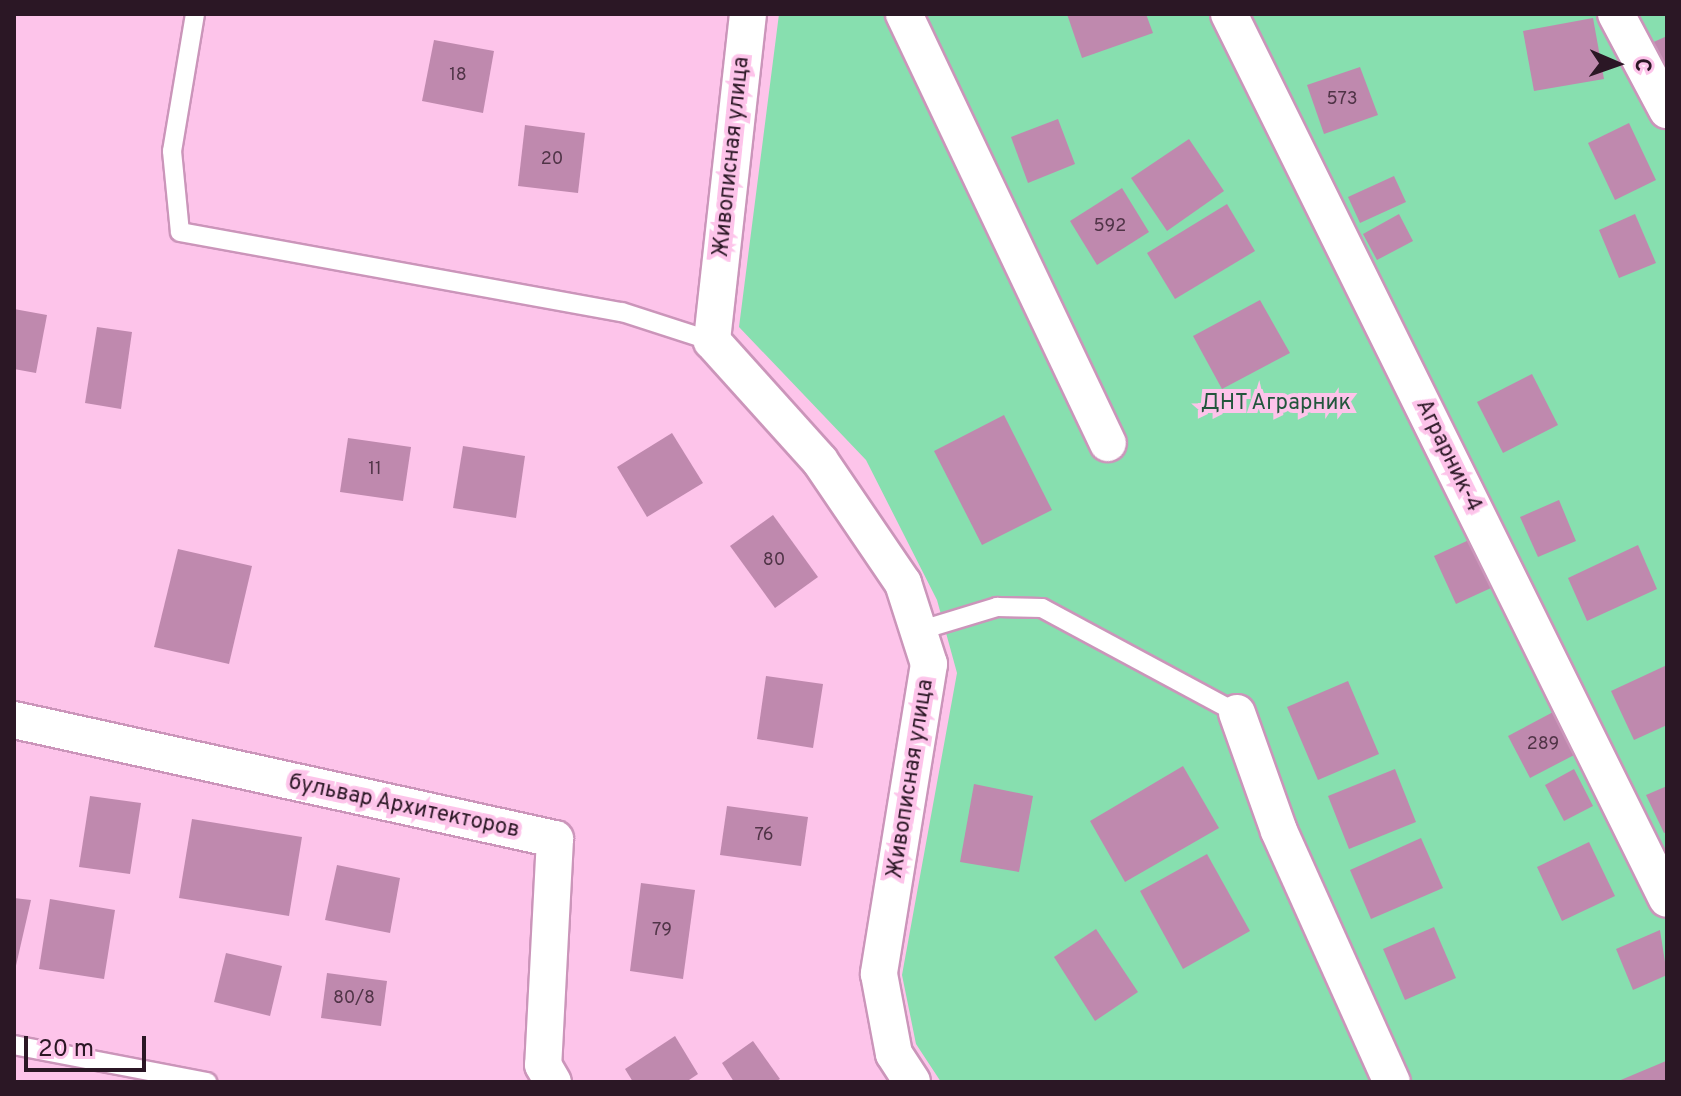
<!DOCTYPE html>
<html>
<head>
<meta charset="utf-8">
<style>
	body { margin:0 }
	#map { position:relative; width:1681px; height:1096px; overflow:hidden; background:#fdc4ea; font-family:Overpass,sans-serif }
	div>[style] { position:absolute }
	.green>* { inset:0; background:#87dfaf }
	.building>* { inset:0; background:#bf89ae }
	.roads { filter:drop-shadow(2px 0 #cb95ba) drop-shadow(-2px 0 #cb95ba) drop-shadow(0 2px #cb95ba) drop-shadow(0 -2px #cb95ba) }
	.lane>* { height:18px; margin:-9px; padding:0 9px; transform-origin:9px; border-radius:9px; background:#fff }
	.street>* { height:36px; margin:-18px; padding:0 18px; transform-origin:18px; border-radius:18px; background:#fff }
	span { translate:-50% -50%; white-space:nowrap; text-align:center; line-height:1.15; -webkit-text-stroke:8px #fdc4ea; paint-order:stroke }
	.number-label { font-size:18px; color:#503447 }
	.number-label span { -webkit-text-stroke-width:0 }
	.street-label { font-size:22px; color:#2b1725 }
	.park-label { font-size:22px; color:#22563c }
	.frame { position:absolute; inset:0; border:16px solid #2b1725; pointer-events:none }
	.north { position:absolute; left:1577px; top:24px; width:80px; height:80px; -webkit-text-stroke:6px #fdc4ea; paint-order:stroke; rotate:92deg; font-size:22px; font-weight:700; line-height:32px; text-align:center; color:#2b1725 }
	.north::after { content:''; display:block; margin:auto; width:28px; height:36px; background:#2b1725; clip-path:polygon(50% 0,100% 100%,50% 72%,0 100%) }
	.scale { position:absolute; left:24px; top:1036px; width:122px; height:36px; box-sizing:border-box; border:4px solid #2b1725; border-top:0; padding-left:10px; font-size:24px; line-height:28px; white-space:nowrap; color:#2b1725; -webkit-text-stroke:6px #fdc4ea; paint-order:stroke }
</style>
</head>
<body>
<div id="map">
	<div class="green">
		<div style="clip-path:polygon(779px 14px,1667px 14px,1667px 1082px,941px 1082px,916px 1044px,902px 975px,957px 673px,937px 600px,866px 460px,739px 327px)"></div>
	</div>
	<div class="building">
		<div style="clip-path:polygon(1067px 14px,1146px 14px,1153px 33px,1082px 58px)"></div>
		<div style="clip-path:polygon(1593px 18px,1604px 79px,1534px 91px,1523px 31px)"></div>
		<div style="clip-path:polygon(1667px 36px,1667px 69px,1660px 73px,1647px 45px)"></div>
		<div style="clip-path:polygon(434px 40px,494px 51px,483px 113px,422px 101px)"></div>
		<div style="clip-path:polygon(1360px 67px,1378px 115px,1324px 134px,1307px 85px)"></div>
		<div style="clip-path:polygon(1058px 119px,1075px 164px,1028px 183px,1011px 137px)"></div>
		<div style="clip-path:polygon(1629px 123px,1656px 180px,1615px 200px,1588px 143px)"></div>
		<div style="clip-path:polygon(525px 125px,585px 133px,578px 193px,518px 186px)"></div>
		<div style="clip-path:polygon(1189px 139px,1224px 191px,1167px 231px,1131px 178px)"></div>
		<div style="clip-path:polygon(1394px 176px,1406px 202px,1360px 223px,1348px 197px)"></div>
		<div style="clip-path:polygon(1122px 188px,1149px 232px,1097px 265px,1070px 221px)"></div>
		<div style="clip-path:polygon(1227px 204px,1255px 251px,1175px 299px,1147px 253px)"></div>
		<div style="clip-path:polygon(1399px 214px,1413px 241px,1377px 260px,1363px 234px)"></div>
		<div style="clip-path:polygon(1635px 214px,1656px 263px,1619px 278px,1599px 230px)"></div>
		<div style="clip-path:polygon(1260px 300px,1290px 353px,1222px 389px,1193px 336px)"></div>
		<div style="clip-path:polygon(14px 309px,47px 315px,36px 373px,14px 369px)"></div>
		<div style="clip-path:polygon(97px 327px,132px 332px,121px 409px,85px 403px)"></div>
		<div style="clip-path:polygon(1532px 374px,1558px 425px,1503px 453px,1477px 402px)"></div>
		<div style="clip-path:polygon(1004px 415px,1052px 510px,982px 545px,934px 451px)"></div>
		<div style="clip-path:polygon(672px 433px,703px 483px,647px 517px,617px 467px)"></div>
		<div style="clip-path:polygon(348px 438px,411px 447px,403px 501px,340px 492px)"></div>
		<div style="clip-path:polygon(463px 446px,525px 456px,516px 518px,453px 508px)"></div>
		<div style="clip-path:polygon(1559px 500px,1576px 541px,1538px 557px,1520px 517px)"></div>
		<div style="clip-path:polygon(773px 515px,818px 577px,775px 608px,730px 546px)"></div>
		<div style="clip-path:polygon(1469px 540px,1491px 588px,1456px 604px,1434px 556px)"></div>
		<div style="clip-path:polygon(1638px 545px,1657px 589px,1587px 621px,1568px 578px)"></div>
		<div style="clip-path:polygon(178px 549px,252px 566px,229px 664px,154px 647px)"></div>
		<div style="clip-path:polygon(1667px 665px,1667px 725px,1634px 740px,1611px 691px)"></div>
		<div style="clip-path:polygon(766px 676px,823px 684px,813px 748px,757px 739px)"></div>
		<div style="clip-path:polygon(1348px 681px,1379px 754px,1318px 780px,1287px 707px)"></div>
		<div style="clip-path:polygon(1555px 711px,1578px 753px,1530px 778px,1508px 736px)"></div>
		<div style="clip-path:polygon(1183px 766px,1219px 828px,1125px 882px,1090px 821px)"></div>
		<div style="clip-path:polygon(1395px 769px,1416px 822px,1349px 849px,1328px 796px)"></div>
		<div style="clip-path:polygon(1574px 769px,1593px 806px,1564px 821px,1545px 785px)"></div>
		<div style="clip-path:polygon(974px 784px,1033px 796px,1019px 872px,960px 862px)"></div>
		<div style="clip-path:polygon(1667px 786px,1667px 832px,1664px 833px,1646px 795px)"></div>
		<div style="clip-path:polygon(90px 796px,141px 803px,130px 874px,79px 867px)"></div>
		<div style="clip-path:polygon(727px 806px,808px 817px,801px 866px,720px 855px)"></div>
		<div style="clip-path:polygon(192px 819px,302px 837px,289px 916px,179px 898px)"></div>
		<div style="clip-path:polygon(1421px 838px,1443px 888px,1371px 919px,1350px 870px)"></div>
		<div style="clip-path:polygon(1589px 842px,1615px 896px,1562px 921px,1537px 867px)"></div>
		<div style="clip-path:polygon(1207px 854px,1250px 931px,1183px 969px,1140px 891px)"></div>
		<div style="clip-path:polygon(337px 865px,400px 878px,390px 933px,325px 920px)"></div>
		<div style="clip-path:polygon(641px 883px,695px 890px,683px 979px,630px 971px)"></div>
		<div style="clip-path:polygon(14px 898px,31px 900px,15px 970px,14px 970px)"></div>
		<div style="clip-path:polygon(50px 899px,115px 910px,104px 979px,39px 969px)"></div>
		<div style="clip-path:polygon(1434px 927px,1456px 978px,1405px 1000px,1383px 949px)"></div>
		<div style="clip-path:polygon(1096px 929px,1138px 992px,1095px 1021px,1054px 957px)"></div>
		<div style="clip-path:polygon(1660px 930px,1667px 975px,1633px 990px,1616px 949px)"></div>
		<div style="clip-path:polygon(226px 953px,282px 966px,270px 1016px,214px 1002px)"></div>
		<div style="clip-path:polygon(327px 973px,387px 981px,381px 1026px,321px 1018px)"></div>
		<div style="clip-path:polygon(675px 1036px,698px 1074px,686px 1082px,633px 1082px,625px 1069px)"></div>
		<div style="clip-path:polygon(753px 1041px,780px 1079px,775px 1082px,734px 1082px,722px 1063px)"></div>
		<div style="clip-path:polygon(1666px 1061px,1667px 1082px,1616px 1082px)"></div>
	</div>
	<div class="roads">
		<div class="lane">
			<div style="left:195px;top:14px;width:139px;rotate:99.5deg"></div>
			<div style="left:172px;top:151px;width:81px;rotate:84.4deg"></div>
			<div style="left:180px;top:232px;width:449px;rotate:10.3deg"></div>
			<div style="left:622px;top:312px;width:95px;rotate:17.9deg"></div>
			<div style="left:918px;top:631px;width:83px;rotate:-16.9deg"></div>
			<div style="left:997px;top:607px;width:45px;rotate:1.3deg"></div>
			<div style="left:1042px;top:608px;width:221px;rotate:28.3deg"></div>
			<div style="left:14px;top:1045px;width:197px;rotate:10.9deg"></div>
		</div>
		<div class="street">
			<div style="left:748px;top:14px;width:329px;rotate:96.3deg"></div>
			<div style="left:712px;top:341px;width:161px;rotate:48deg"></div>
			<div style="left:820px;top:461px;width:148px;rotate:55.8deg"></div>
			<div style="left:903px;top:583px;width:85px;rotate:72.2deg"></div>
			<div style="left:929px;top:664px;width:314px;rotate:99.2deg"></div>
			<div style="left:879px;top:974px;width:81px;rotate:79.4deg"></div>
			<div style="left:894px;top:1054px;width:33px;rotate:57deg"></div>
			<div style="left:904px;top:14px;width:475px;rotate:64.6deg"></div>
			<div style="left:1229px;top:14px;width:987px;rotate:63.67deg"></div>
			<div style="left:1616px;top:14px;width:109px;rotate:62deg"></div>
			<div style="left:1237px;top:713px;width:125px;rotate:70.4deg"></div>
			<div style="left:1279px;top:831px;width:275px;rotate:65.8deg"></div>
			<div style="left:14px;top:720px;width:554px;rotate:12.41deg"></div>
			<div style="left:555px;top:839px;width:226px;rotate:93deg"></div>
			<div style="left:543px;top:1065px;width:20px;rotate:60deg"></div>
		</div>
	</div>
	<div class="number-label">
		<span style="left:458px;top:76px">18</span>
		<span style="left:1342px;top:100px">573</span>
		<span style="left:552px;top:160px">20</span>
		<span style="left:1110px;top:227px">592</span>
		<span style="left:375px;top:470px">11</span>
		<span style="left:774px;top:561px">80</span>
		<span style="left:1543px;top:745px">289</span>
		<span style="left:764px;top:836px">76</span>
		<span style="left:662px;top:931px">79</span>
		<span style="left:354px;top:999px">80/8</span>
	</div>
	<div class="street-label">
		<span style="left:732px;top:157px;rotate:-84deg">Живописная улица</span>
		<span style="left:1448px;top:456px;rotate:64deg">Аграрник-4</span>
		<span style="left:911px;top:779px;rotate:-81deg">Живописная улица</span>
		<span style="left:404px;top:807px;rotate:12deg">бульвар Архитекторов</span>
	</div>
	<div class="park-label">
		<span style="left:1276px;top:404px">ДНТ Аграрник</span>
	</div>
	<div class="frame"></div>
	<div class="north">С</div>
	<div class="scale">20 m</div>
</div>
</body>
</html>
